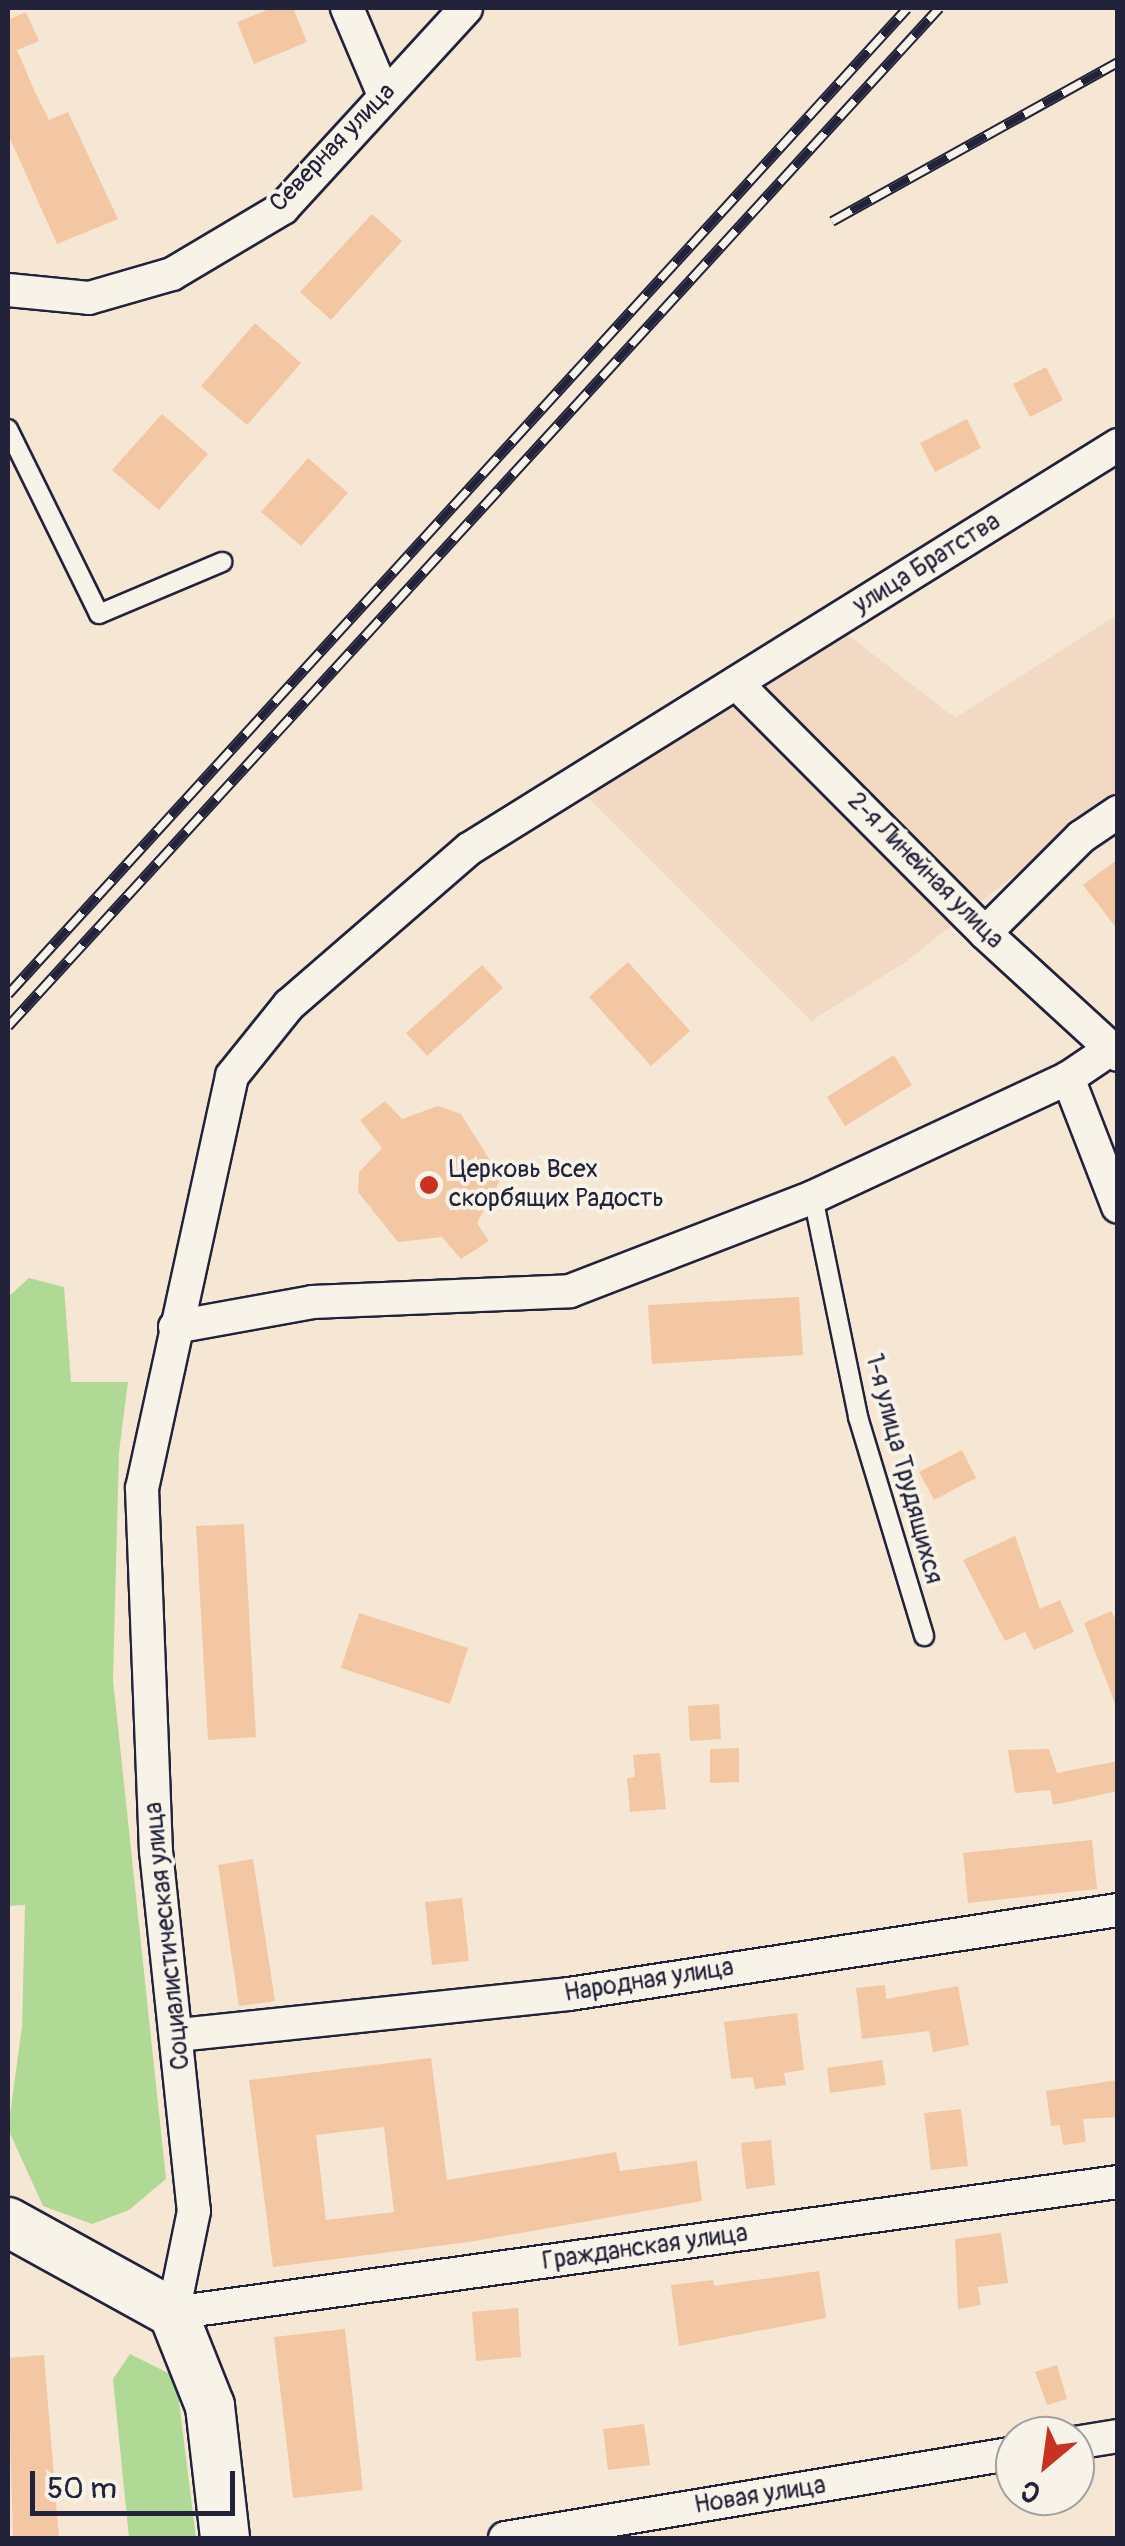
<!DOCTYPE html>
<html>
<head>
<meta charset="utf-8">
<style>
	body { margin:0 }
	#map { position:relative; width:1125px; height:2546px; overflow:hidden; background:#f6e6d4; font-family:Pangolin,sans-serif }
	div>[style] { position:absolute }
	.built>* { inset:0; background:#f1d9c3 }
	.green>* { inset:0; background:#b1d996 }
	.building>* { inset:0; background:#f4c7a4 }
	.roads { filter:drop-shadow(2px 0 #22223b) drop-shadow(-2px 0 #22223b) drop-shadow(0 2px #22223b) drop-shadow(0 -2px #22223b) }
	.service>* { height:18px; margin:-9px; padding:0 9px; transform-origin:9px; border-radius:9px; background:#f7f3e8 }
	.minor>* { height:32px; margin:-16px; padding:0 16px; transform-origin:16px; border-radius:16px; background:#f7f3e8 }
	.secondary>* { height:48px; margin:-24px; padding:0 24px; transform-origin:24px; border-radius:24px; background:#f7f3e8 }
	.rail>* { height:11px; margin-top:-5.5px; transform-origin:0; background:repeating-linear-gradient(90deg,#f7f3e8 0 22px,#22223b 0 44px); box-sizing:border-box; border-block:2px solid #22223b }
	.dots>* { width:28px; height:28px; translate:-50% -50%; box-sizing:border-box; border:5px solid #f7f3e8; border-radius:50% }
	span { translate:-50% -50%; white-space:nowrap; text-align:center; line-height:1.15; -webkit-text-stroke:8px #f7f3e8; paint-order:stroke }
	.street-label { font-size:25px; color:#22223b }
	.poi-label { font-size:25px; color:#22223b }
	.left { translate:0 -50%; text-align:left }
	.frame { position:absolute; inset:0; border:10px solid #22223b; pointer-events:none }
	.north { position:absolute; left:995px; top:2416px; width:100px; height:100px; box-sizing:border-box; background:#f7f3e8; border:2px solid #a29fa3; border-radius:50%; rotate:209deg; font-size:28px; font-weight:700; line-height:40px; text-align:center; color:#22223b }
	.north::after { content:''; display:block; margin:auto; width:35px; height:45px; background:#c8321e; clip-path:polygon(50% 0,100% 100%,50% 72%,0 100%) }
	.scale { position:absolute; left:30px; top:2471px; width:205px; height:45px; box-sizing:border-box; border:5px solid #22223b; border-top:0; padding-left:12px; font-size:30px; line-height:35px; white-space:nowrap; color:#22223b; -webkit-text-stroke:8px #f7f3e8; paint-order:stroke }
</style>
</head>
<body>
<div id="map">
	<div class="built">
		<div style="clip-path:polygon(817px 611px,955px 718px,1117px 615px,1117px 794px,904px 963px,811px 1021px,585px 795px)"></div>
	</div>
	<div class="green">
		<div style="clip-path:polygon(29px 1278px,64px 1287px,71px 1382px,128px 1382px,119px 1452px,113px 1680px,166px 2179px,129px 2210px,92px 2224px,43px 2206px,8px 2129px,22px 2027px,25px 1905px,8px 1906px,8px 1297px)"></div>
		<div style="clip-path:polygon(130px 2354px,176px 2377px,196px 2538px,129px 2538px,113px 2379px)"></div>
	</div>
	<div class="building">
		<div style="clip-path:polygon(272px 8px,293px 8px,307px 42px,254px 64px,237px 22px)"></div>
		<div style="clip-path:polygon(26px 12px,39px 41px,17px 50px,35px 92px,49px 120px,68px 112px,118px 219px,57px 244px,8px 134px,8px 20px)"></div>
		<div style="clip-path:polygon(372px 214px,402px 241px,331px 320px,300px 292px)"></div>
		<div style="clip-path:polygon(255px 323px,301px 363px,247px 425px,201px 386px)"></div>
		<div style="clip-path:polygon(1046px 367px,1063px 400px,1030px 417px,1013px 384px)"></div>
		<div style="clip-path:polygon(162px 414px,208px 454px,159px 510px,112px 470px)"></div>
		<div style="clip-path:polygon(967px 419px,981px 448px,935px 472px,920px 443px)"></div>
		<div style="clip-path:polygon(308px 458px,348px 493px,301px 546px,261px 512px)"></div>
		<div style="clip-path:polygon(1118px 859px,1118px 930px,1083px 885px)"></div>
		<div style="clip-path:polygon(628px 962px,690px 1031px,651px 1066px,589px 997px)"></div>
		<div style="clip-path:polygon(482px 965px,503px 988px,427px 1056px,406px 1033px)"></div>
		<div style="clip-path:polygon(894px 1055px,912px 1085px,845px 1126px,827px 1097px)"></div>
		<div style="clip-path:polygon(385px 1101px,402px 1119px,438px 1106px,461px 1114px,501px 1178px,477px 1223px,489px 1241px,461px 1259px,442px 1237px,398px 1242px,358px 1192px,359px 1172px,382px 1148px,360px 1120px)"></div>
		<div style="clip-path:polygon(799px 1297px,803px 1355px,652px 1364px,648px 1305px)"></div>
		<div style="clip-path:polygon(962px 1450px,976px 1478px,934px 1500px,919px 1472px)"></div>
		<div style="clip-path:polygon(244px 1524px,256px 1737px,208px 1740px,196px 1526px)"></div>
		<div style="clip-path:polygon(1015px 1536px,1040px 1609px,1060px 1600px,1074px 1632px,1034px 1650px,1025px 1632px,1005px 1641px,963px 1560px)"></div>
		<div style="clip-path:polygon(1111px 1611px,1118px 1624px,1116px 1706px,1084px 1623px)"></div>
		<div style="clip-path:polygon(359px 1613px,468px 1648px,450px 1704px,341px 1668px)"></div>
		<div style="clip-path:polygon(719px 1704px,721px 1739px,690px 1741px,688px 1706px)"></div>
		<div style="clip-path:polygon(739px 1748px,739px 1782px,710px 1783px,710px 1749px)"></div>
		<div style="clip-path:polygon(1049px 1749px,1057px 1773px,1118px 1761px,1118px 1791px,1053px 1805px,1050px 1790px,1015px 1793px,1008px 1750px)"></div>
		<div style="clip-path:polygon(660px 1753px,666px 1809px,630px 1812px,627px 1778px,635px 1777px,633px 1755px)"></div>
		<div style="clip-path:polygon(1092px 1840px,1097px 1889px,968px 1903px,963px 1853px)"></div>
		<div style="clip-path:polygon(253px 1859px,275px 2001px,239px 2006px,218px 1865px)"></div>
		<div style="clip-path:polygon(462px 1898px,469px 1961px,432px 1965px,425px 1902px)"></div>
		<div style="clip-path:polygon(885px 1985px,886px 1999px,958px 1986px,969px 2045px,933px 2052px,929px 2031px,862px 2039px,856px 1988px)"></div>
		<div style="clip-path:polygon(797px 2013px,804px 2070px,784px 2073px,786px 2085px,755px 2089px,753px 2077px,731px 2079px,724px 2022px)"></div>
		<div style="clip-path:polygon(evenodd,431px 2058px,447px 2180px,616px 2152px,620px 2171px,697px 2161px,702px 2201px,469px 2242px,273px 2267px,249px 2080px,431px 2058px,384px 2127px,394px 2212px,326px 2220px,316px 2135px,384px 2127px)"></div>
		<div style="clip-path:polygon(882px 2060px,886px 2085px,830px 2093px,827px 2068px)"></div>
		<div style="clip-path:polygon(1118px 2080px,1118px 2117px,1083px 2119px,1086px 2142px,1063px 2145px,1060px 2125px,1051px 2126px,1046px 2091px)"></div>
		<div style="clip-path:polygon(961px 2109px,968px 2166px,931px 2170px,924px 2113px)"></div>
		<div style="clip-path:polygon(771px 2140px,775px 2185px,746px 2189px,741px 2143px)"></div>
		<div style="clip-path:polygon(1001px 2233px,1008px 2283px,978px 2287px,981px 2305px,958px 2309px,955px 2239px)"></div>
		<div style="clip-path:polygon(819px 2271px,826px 2318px,679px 2346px,671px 2285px,713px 2280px,714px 2286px)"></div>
		<div style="clip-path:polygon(518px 2308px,521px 2357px,476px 2361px,472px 2312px)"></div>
		<div style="clip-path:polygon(345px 2329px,363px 2490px,293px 2498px,274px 2337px)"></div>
		<div style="clip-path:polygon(44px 2355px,59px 2538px,13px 2538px,8px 2358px)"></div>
		<div style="clip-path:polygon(1057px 2365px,1067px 2399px,1047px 2405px,1035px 2372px)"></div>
		<div style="clip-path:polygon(644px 2424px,650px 2465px,608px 2470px,603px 2429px)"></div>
	</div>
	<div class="roads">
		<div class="service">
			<div style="left:8px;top:429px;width:206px;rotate:63.8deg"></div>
			<div style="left:99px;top:614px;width:134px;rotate:-22.9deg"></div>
			<div style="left:813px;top:1197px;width:225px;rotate:78.4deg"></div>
			<div style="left:858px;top:1417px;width:229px;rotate:73.2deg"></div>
		</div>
		<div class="minor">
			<div style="left:347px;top:8px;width:95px;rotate:67deg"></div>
			<div style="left:8px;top:290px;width:81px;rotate:5.6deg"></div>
			<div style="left:89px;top:298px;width:86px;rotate:-16.1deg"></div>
			<div style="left:172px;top:274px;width:129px;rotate:-30.7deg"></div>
			<div style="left:283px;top:208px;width:271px;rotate:-47.5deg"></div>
			<div style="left:1118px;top:445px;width:764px;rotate:148.1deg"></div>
			<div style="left:469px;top:849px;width:238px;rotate:139.1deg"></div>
			<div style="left:289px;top:1005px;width:91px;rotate:128.8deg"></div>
			<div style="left:232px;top:1076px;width:422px;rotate:102.3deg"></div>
			<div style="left:142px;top:1488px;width:363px;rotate:87.8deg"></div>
			<div style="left:156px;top:1851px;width:362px;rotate:84deg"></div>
			<div style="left:194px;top:2211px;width:104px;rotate:101.6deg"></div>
			<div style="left:173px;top:2313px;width:954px;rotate:-7.89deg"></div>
			<div style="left:736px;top:683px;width:353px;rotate:45.1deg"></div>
			<div style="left:985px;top:933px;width:180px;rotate:42.5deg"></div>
			<div style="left:985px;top:933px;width:136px;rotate:-45deg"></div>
			<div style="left:1081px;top:837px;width:45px;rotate:-34deg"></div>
			<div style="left:1068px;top:1078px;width:138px;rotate:68.8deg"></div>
			<div style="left:175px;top:1327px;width:139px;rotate:-10.3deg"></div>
			<div style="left:312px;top:1302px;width:258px;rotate:-2.4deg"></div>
			<div style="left:570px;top:1291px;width:261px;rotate:-21.1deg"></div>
			<div style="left:813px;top:1197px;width:281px;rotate:-25deg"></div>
			<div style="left:1068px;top:1078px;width:52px;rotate:-34deg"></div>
			<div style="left:179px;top:2035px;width:392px;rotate:-6deg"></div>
			<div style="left:569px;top:1994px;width:555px;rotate:-8.7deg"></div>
			<div style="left:1075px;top:2443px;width:44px;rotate:-9.2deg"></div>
			<div style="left:505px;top:2538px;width:517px;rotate:-9.46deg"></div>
		</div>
		<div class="secondary">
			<div style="left:8px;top:2222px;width:188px;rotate:28.9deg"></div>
			<div style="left:173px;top:2313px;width:100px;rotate:68.3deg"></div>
			<div style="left:210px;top:2406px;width:133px;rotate:83.5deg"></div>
		</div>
	</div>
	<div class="rail">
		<div style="left:832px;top:221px;width:327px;rotate:-29.1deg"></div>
		<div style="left:8px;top:994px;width:1334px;rotate:-47.64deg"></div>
		<div style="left:8px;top:1026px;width:1380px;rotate:-47.56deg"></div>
	</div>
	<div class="dots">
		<div style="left:429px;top:1185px;background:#c8321e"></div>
	</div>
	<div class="street-label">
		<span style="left:333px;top:148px;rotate:-46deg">Северная улица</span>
		<span style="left:927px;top:564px;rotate:-32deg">улица Братства</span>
		<span style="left:925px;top:871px;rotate:45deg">2-я Линейная улица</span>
		<span style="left:903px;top:1469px;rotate:75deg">1-я улица Трудящихся</span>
		<span style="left:168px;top:1936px;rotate:-96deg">Социалистическая улица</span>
		<span style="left:649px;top:1981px;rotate:-9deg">Народная улица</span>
		<span style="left:645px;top:2248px;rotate:-8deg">Гражданская улица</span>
		<span style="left:760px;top:2496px;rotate:-9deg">Новая улица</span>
	</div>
	<div class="poi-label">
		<span class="left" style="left:449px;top:1185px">Церковь Всех<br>скорбящих Радость</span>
	</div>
	<div class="frame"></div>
	<div class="north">С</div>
	<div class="scale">50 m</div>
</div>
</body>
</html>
